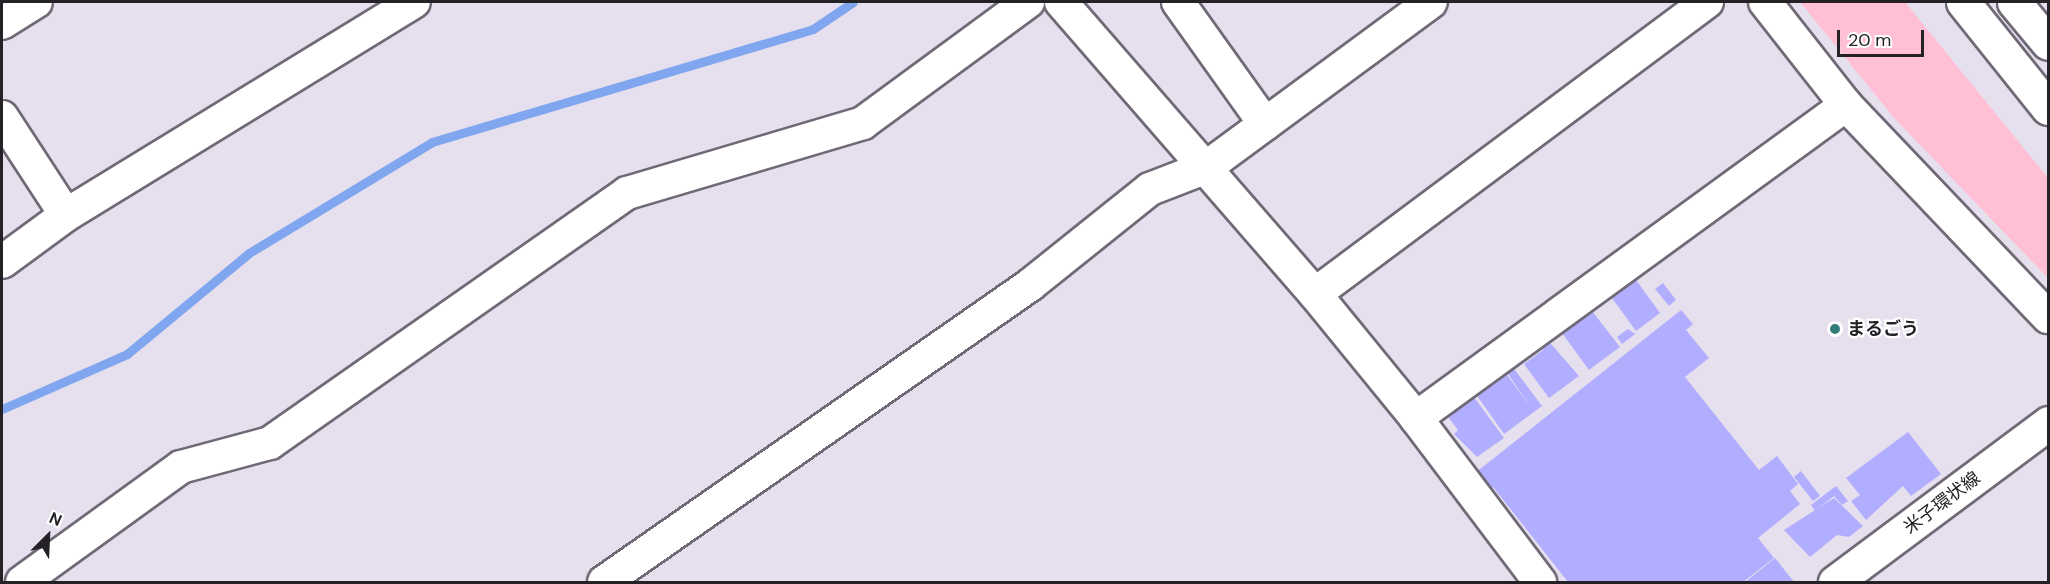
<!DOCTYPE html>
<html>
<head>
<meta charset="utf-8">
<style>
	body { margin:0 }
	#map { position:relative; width:2050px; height:584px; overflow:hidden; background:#e6dfed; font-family:"DM Sans","Noto Sans JP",sans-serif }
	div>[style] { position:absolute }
	.green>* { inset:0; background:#ffc0d5 }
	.stream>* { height:9px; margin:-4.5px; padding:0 4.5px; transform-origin:4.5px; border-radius:4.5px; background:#7fa6ef }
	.building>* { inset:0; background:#b2aeff }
	.roads { filter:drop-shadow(2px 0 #706976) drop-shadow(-2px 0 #706976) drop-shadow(0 2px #706976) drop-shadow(0 -2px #706976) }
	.street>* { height:32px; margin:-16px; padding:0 16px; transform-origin:16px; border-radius:16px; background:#fff }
	.secondary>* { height:33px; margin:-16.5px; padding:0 16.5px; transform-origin:16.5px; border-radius:16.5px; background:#fff }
	.highway>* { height:33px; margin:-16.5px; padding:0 16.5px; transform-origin:16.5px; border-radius:16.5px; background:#fff }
	.dots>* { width:16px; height:16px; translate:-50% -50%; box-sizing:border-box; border:3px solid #fff; border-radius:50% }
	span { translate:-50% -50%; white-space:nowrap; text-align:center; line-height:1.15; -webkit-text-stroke:4.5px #fff; paint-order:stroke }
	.poi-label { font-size:18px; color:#252227; font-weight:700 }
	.left { translate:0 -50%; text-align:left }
	.street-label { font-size:18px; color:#252227 }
	.frame { position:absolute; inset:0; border:3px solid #252227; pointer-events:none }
	.north { position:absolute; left:18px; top:506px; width:60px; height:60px; -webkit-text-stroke:4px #fff; paint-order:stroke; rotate:24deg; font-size:16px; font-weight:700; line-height:24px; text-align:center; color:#252227 }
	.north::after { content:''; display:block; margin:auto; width:21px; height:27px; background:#252227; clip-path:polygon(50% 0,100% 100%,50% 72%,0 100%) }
	.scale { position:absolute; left:1837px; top:30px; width:87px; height:27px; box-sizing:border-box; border:3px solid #252227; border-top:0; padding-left:8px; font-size:18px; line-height:21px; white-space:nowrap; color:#252227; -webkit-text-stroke:4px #fff; paint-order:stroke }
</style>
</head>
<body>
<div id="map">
	<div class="green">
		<div style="clip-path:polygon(1800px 2px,1905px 2px,2048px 178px,2048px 278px,1895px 119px)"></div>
	</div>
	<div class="stream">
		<div style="left:2px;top:409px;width:137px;rotate:-23.7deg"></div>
		<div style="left:127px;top:354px;width:158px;rotate:-39.6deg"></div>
		<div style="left:249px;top:253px;width:214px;rotate:-31.2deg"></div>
		<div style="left:432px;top:142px;width:397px;rotate:-16.5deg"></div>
		<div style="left:813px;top:29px;width:48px;rotate:-34deg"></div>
	</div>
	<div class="building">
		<div style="clip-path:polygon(1631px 273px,1660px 313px,1636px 331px,1609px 294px)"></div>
		<div style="clip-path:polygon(1663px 283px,1676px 300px,1669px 306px,1655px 289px)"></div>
		<div style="clip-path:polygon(1681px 310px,1693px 324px,1686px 330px,1709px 358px,1685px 377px,1759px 470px,1777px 456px,1798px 484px,1790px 491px,1800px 504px,1758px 538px,1774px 558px,1743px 582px,1568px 582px,1493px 487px,1489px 491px,1475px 473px)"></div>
		<div style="clip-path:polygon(1592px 311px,1620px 347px,1589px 370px,1562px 333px)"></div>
		<div style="clip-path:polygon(1628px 329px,1635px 334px,1622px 344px,1617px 337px)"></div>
		<div style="clip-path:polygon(1545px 337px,1579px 376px,1549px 398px,1524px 364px,1543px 350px)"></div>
		<div style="clip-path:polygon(1509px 362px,1542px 406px,1504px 434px,1475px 393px,1505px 372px,1532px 409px,1506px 371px)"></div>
		<div style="clip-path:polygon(1471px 393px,1504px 438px,1477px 457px,1454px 434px,1458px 430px,1445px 413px)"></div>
		<div style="clip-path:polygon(1908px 432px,1941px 474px,1911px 496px,1903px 486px,1866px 520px,1851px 501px,1860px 495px,1846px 478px)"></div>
		<div style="clip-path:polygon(1801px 471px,1820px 496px,1813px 501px,1794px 477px)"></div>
		<div style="clip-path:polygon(1836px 486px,1848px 501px,1842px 505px,1834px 496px,1815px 511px,1811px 505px)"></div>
		<div style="clip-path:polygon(1834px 498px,1863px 526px,1849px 537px,1837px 535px,1810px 557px,1784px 530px)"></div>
		<div style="clip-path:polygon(1775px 558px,1794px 582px,1745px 582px)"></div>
	</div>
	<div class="roads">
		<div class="street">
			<div style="left:1061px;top:2px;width:387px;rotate:49deg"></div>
			<div style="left:1315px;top:294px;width:160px;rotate:50.8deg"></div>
			<div style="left:1416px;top:418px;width:206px;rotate:52.9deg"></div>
			<div style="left:1178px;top:2px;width:150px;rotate:54.5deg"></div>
			<div style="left:1765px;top:2px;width:131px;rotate:51.8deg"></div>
			<div style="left:1846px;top:105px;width:293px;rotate:46.4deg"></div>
			<div style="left:2px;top:23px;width:40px;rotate:-32deg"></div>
			<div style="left:2px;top:117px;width:117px;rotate:56.9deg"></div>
			<div style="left:2px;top:262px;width:79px;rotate:-36.3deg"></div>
			<div style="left:66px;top:215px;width:408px;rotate:-31.5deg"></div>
			<div style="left:1315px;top:294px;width:489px;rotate:-36.7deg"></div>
			<div style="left:1416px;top:418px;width:532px;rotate:-36.05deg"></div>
			<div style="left:22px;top:582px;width:196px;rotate:-35.9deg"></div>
			<div style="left:181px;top:467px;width:92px;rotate:-15.1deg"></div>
			<div style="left:270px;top:443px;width:436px;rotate:-35deg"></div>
			<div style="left:627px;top:193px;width:246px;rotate:-16.5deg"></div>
			<div style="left:863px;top:123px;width:205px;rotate:-36.3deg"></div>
			<div style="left:604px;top:582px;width:519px;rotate:-34.88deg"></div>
			<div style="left:1030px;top:285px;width:154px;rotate:-38.7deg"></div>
			<div style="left:1150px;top:189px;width:61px;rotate:-21.1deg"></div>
			<div style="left:1207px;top:167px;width:278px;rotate:-36.4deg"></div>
		</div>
		<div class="secondary">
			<div style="left:1835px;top:582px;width:266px;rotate:-36.7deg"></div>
		</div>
		<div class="highway">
			<div style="left:1963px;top:2px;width:136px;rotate:51.3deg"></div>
			<div style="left:2014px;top:2px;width:53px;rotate:50.3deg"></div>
		</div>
	</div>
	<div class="dots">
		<div style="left:1835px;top:329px;background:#337b78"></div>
	</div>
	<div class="poi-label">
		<span class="left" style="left:1847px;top:329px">まるごう</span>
	</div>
	<div class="street-label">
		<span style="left:1942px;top:503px;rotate:-37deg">米子環状線</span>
	</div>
	<div class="frame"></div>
	<div class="north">N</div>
	<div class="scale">20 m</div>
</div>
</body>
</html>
